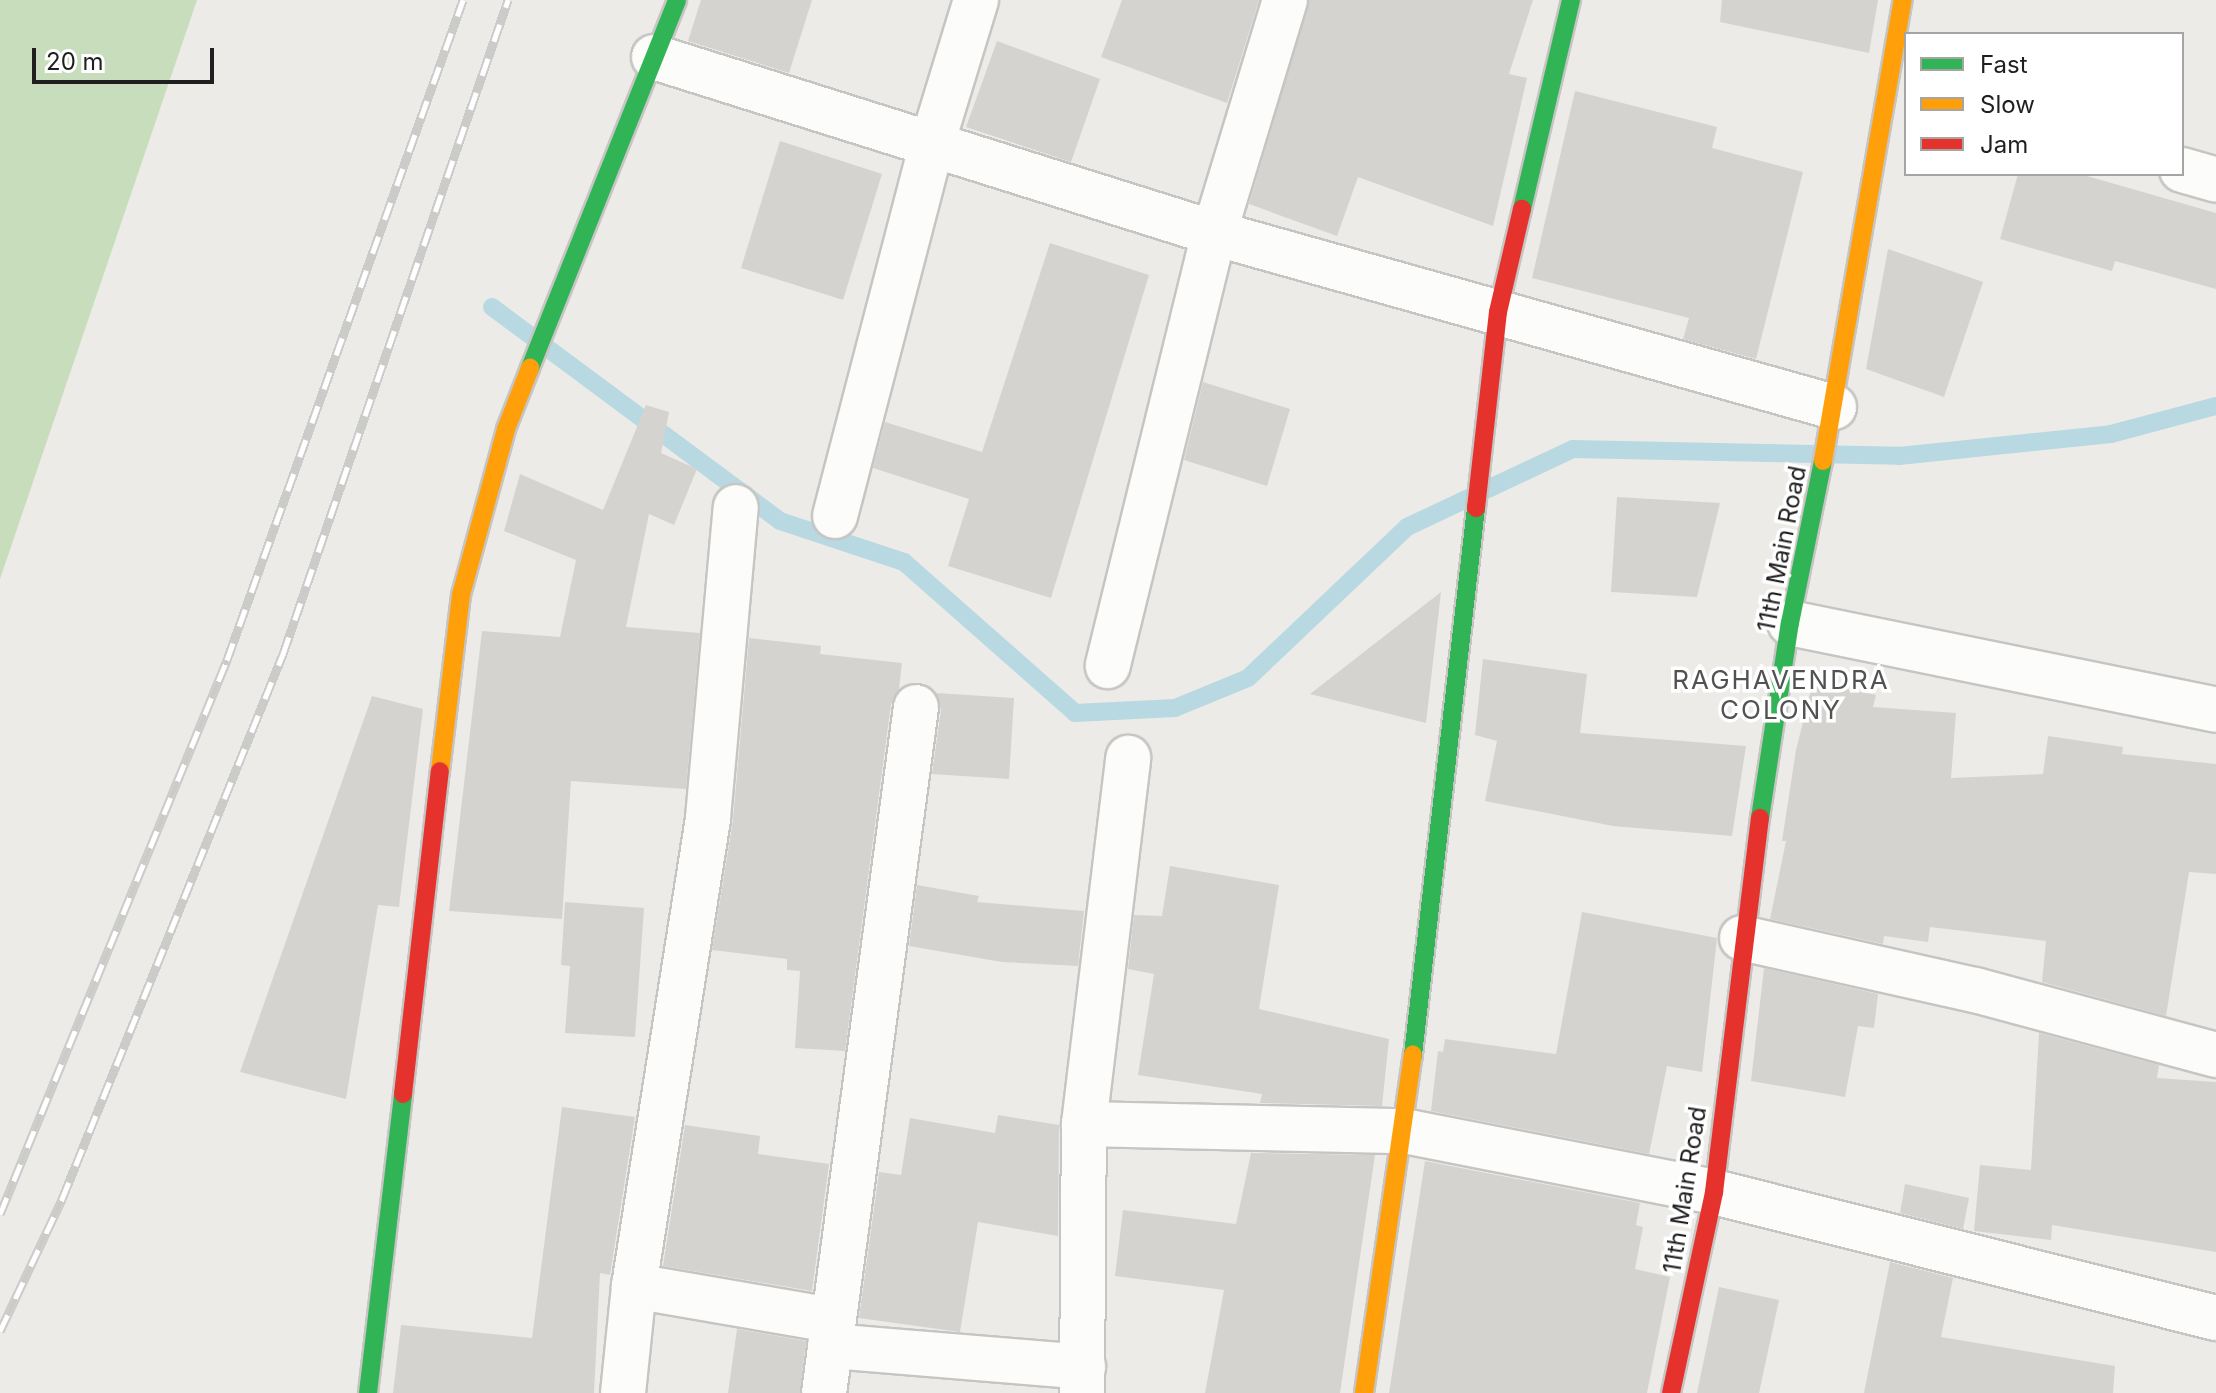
<!DOCTYPE html>
<html>
<head>
<meta charset="utf-8">
<style>
	body { margin:0 }
	#map { position:relative; width:2216px; height:1393px; overflow:hidden; background:#edebe7; font-family:Inter,sans-serif }
	div>[style] { position:absolute }
	.forest>* { inset:0; background:#c7ddbb }
	.stream>* { height:18px; margin:-9px; padding:0 9px; transform-origin:9px; border-radius:9px; background:#b9d9e2 }
	.building>* { inset:0; background:#d5d3d0 }
	.roads { filter:drop-shadow(2px 0 #c6c5c3) drop-shadow(-2px 0 #c6c5c3) drop-shadow(0 2px #c6c5c3) drop-shadow(0 -2px #c6c5c3) }
	.street>* { height:44px; margin:-22px; padding:0 22px; transform-origin:22px; border-radius:22px; background:#fcfcfb }
	.fast>* { height:18px; margin:-9px; padding:0 9px; transform-origin:9px; border-radius:9px; background:#30b455 }
	.slow>* { height:18px; margin:-9px; padding:0 9px; transform-origin:9px; border-radius:9px; background:#ff9f0a }
	.jam>* { height:18px; margin:-9px; padding:0 9px; transform-origin:9px; border-radius:9px; background:#e5322d }
	.rail>* { height:9px; margin-top:-4.5px; transform-origin:0; background:repeating-linear-gradient(90deg,#fff 0 18px,#cbcbca 0 36px); box-sizing:border-box; border-block:2px solid #cbcbca }
	span { translate:-50% -50%; white-space:nowrap; text-align:center; line-height:1.15; -webkit-text-stroke:7px #fff; paint-order:stroke }
	.street-label { font-size:24px; color:#1f1f1f }
	.neighbourhood-label { font-size:26px; color:#525252; letter-spacing:2px }
	.legend { position:absolute; left:1904px; top:32px; width:280px; height:144px; box-sizing:border-box; background:#fff; border:2px solid #a5a5a5; margin:0; padding:10px 14px; list-style:none; font-size:24px; color:#1f1f1f }
	.legend li { display:flex; align-items:center; gap:16px; height:40px }
	.legend b { width:40px; border:2px solid #a5a5a5 }
	.scale { position:absolute; left:32px; top:48px; width:182px; height:36px; box-sizing:border-box; border:4px solid #1f1f1f; border-top:0; padding-left:10px; font-size:24px; line-height:28px; white-space:nowrap; color:#1f1f1f; -webkit-text-stroke:6px #fff; paint-order:stroke }
</style>
</head>
<body>
<div id="map">
	<div class="forest">
		<div style="clip-path:polygon(0 0,197px 0,0 579px)"></div>
	</div>
	<div class="stream">
		<div style="left:492px;top:307px;width:359px;rotate:36.6deg"></div>
		<div style="left:780px;top:521px;width:131px;rotate:18.3deg"></div>
		<div style="left:904px;top:562px;width:228px;rotate:41.4deg"></div>
		<div style="left:1075px;top:713px;width:100px;rotate:-2.9deg"></div>
		<div style="left:1175px;top:708px;width:79px;rotate:-22.3deg"></div>
		<div style="left:1248px;top:678px;width:219px;rotate:-43.5deg"></div>
		<div style="left:1407px;top:527px;width:183px;rotate:-25.2deg"></div>
		<div style="left:1573px;top:449px;width:326px;rotate:1.2deg"></div>
		<div style="left:1899px;top:456px;width:213px;rotate:-5.9deg"></div>
		<div style="left:2111px;top:434px;width:109px;rotate:-14.9deg"></div>
	</div>
	<div class="building">
		<div style="clip-path:polygon(701px 0,812px 0,789px 73px,688px 41px)"></div>
		<div style="clip-path:polygon(1122px 0,1259px 0,1227px 103px,1101px 57px)"></div>
		<div style="clip-path:polygon(1309px 0,1533px 0,1509px 74px,1527px 78px,1493px 226px,1358px 177px,1337px 236px,1249px 204px)"></div>
		<div style="clip-path:polygon(1722px 0,1878px 0,1869px 53px,1720px 22px)"></div>
		<div style="clip-path:polygon(997px 41px,1100px 79px,1071px 162px,966px 127px)"></div>
		<div style="clip-path:polygon(1575px 91px,1717px 127px,1712px 148px,1803px 172px,1756px 359px,1683px 339px,1689px 318px,1532px 278px)"></div>
		<div style="clip-path:polygon(780px 141px,882px 174px,843px 300px,741px 268px)"></div>
		<div style="clip-path:polygon(2018px 174px,2080px 174px,2216px 213px,2216px 289px,2115px 261px,2112px 271px,2000px 239px)"></div>
		<div style="clip-path:polygon(1050px 243px,1149px 275px,1051px 598px,948px 566px,969px 499px,873px 468px,885px 422px,982px 452px)"></div>
		<div style="clip-path:polygon(1888px 249px,1983px 282px,1944px 397px,1866px 369px)"></div>
		<div style="clip-path:polygon(1203px 382px,1290px 409px,1267px 486px,1184px 460px)"></div>
		<div style="clip-path:polygon(646px 405px,669px 412px,661px 453px,697px 469px,674px 525px,649px 514px,626px 627px,700px 633px,686px 789px,571px 781px,562px 919px,449px 911px,482px 631px,560px 637px,576px 560px,504px 531px,520px 474px,603px 510px)"></div>
		<div style="clip-path:polygon(1617px 497px,1720px 503px,1697px 597px,1611px 592px)"></div>
		<div style="clip-path:polygon(1441px 592px,1426px 723px,1310px 694px)"></div>
		<div style="clip-path:polygon(749px 638px,821px 646px,820px 654px,902px 663px,899px 689px,891px 704px,845px 1051px,795px 1048px,800px 971px,787px 970px,787px 959px,712px 950px,733px 820px)"></div>
		<div style="clip-path:polygon(1483px 659px,1587px 674px,1580px 733px,1746px 746px,1732px 836px,1613px 826px,1485px 801px,1497px 741px,1475px 735px)"></div>
		<div style="clip-path:polygon(1813px 682px,1876px 695px,1873px 707px,1956px 713px,1951px 778px,2043px 774px,2048px 736px,2123px 747px,2122px 754px,2216px 764px,2216px 874px,2189px 872px,2166px 1016px,2042px 982px,2046px 941px,1930px 927px,1928px 942px,1884px 936px,1883px 944px,1770px 919px,1786px 841px,1782px 841px,1796px 750px)"></div>
		<div style="clip-path:polygon(936px 693px,1014px 698px,1009px 779px,932px 774px,941px 710px)"></div>
		<div style="clip-path:polygon(372px 696px,423px 709px,399px 907px,378px 905px,346px 1099px,240px 1072px)"></div>
		<div style="clip-path:polygon(1170px 866px,1279px 885px,1259px 1009px,1389px 1039px,1382px 1106px,1260px 1103px,1262px 1094px,1138px 1075px,1154px 974px,1128px 969px,1134px 915px,1162px 916px)"></div>
		<div style="clip-path:polygon(917px 885px,979px 896px,977px 902px,1084px 911px,1078px 966px,1002px 962px,909px 946px)"></div>
		<div style="clip-path:polygon(565px 902px,644px 908px,635px 1037px,565px 1033px,570px 966px,561px 965px)"></div>
		<div style="clip-path:polygon(1582px 912px,1717px 938px,1702px 1072px,1667px 1066px,1649px 1154px,1431px 1111px,1438px 1051px,1443px 1052px,1445px 1039px,1556px 1054px)"></div>
		<div style="clip-path:polygon(1764px 968px,1878px 994px,1874px 1028px,1858px 1026px,1845px 1097px,1751px 1081px)"></div>
		<div style="clip-path:polygon(2039px 1033px,2159px 1065px,2157px 1078px,2216px 1082px,2216px 1252px,2052px 1225px,2051px 1240px,1974px 1231px,1980px 1165px,2031px 1170px)"></div>
		<div style="clip-path:polygon(562px 1107px,635px 1117px,610px 1275px,600px 1273px,594px 1393px,393px 1393px,401px 1325px,532px 1338px)"></div>
		<div style="clip-path:polygon(998px 1115px,1059px 1125px,1058px 1236px,978px 1222px,960px 1332px,859px 1318px,879px 1172px,901px 1175px,910px 1118px,995px 1133px)"></div>
		<div style="clip-path:polygon(685px 1125px,760px 1136px,758px 1154px,829px 1164px,812px 1291px,663px 1266px)"></div>
		<div style="clip-path:polygon(1251px 1153px,1375px 1155px,1340px 1393px,1205px 1393px,1224px 1290px,1115px 1276px,1123px 1210px,1236px 1224px)"></div>
		<div style="clip-path:polygon(1425px 1161px,1640px 1203px,1636px 1225px,1643px 1227px,1635px 1269px,1670px 1277px,1647px 1393px,1389px 1393px)"></div>
		<div style="clip-path:polygon(1905px 1184px,1969px 1198px,1963px 1229px,1900px 1213px)"></div>
		<div style="clip-path:polygon(1890px 1262px,1953px 1278px,1941px 1337px,2115px 1366px,2113px 1393px,1864px 1393px)"></div>
		<div style="clip-path:polygon(1719px 1287px,1779px 1300px,1759px 1393px,1697px 1393px)"></div>
		<div style="clip-path:polygon(737px 1329px,806px 1341px,800px 1393px,728px 1393px)"></div>
	</div>
	<div class="roads">
		<div class="street">
			<div style="left:1285px;top:0;width:244px;rotate:106.9deg"></div>
			<div style="left:1214px;top:233px;width:644px;rotate:15.68deg"></div>
			<div style="left:654px;top:57px;width:587px;rotate:17.45deg"></div>
			<div style="left:1214px;top:233px;width:446px;rotate:103.8deg"></div>
			<div style="left:2182px;top:170px;width:35px;rotate:16deg"></div>
			<div style="left:835px;top:516px;width:384px;rotate:-75.4deg"></div>
			<div style="left:932px;top:144px;width:151px;rotate:-73deg"></div>
			<div style="left:1790px;top:623px;width:435px;rotate:11.5deg"></div>
			<div style="left:1742px;top:938px;width:239px;rotate:12.6deg"></div>
			<div style="left:1975px;top:990px;width:250px;rotate:15.1deg"></div>
			<div style="left:1084px;top:1124px;width:320px;rotate:1.3deg"></div>
			<div style="left:1404px;top:1131px;width:316px;rotate:11.1deg"></div>
			<div style="left:1714px;top:1192px;width:518px;rotate:14.09deg"></div>
			<div style="left:634px;top:1286px;width:200px;rotate:9.8deg"></div>
			<div style="left:830px;top:1346px;width:254px;rotate:4.7deg"></div>
			<div style="left:623px;top:1393px;width:108px;rotate:-84.1deg"></div>
			<div style="left:634px;top:1286px;width:474px;rotate:-81deg"></div>
			<div style="left:708px;top:818px;width:312px;rotate:-84.9deg"></div>
			<div style="left:824px;top:1393px;width:692px;rotate:-82.36deg"></div>
			<div style="left:1082px;top:1393px;width:269px;rotate:-89.6deg"></div>
			<div style="left:1084px;top:1124px;width:369px;rotate:-83.1deg"></div>
		</div>
		<div class="fast">
			<div style="left:1522px;top:209px;width:215px;rotate:-76.8deg"></div>
			<div style="left:530px;top:368px;width:396px;rotate:-68.2deg"></div>
			<div style="left:1760px;top:818px;width:197px;rotate:-81.3deg"></div>
			<div style="left:1790px;top:623px;width:165px;rotate:-78.5deg"></div>
			<div style="left:1413px;top:1055px;width:551px;rotate:-83.43deg"></div>
			<div style="left:368px;top:1393px;width:301px;rotate:-83.3deg"></div>
		</div>
		<div class="slow">
			<div style="left:1823px;top:461px;width:468px;rotate:-80.2deg"></div>
			<div style="left:440px;top:771px;width:177px;rotate:-83.2deg"></div>
			<div style="left:461px;top:595px;width:172px;rotate:-74.8deg"></div>
			<div style="left:506px;top:429px;width:66px;rotate:-68.5deg"></div>
			<div style="left:1364px;top:1393px;width:342px;rotate:-81.8deg"></div>
		</div>
		<div class="jam">
			<div style="left:1476px;top:508px;width:197px;rotate:-83.6deg"></div>
			<div style="left:1498px;top:312px;width:106px;rotate:-76.9deg"></div>
			<div style="left:403px;top:1094px;width:325px;rotate:-83.5deg"></div>
			<div style="left:1671px;top:1393px;width:206px;rotate:-77.9deg"></div>
			<div style="left:1714px;top:1192px;width:377px;rotate:-83deg"></div>
		</div>
	</div>
	<div class="rail">
		<div style="left:0;top:1214px;width:599px;rotate:-67.72deg"></div>
		<div style="left:227px;top:660px;width:701px;rotate:-70.32deg"></div>
		<div style="left:0;top:1331px;width:146px;rotate:-64.8deg"></div>
		<div style="left:62px;top:1199px;width:588px;rotate:-67.93deg"></div>
		<div style="left:283px;top:654px;width:692px;rotate:-71.01deg"></div>
	</div>
	<div class="street-label">
		<span style="left:1782px;top:549px;rotate:-79deg">11th Main Road</span>
		<span style="left:1685px;top:1190px;rotate:-81deg">11th Main Road</span>
	</div>
	<div class="neighbourhood-label">
		<span style="left:1781px;top:695px">RAGHAVENDRA<br>COLONY</span>
	</div>
	<ul class="legend">
	<li><b style="height:10px;background:#30b455"></b>Fast</li>
	<li><b style="height:10px;background:#ff9f0a"></b>Slow</li>
	<li><b style="height:10px;background:#e5322d"></b>Jam</li>
	</ul>
	<div class="scale">20 m</div>
</div>
</body>
</html>
